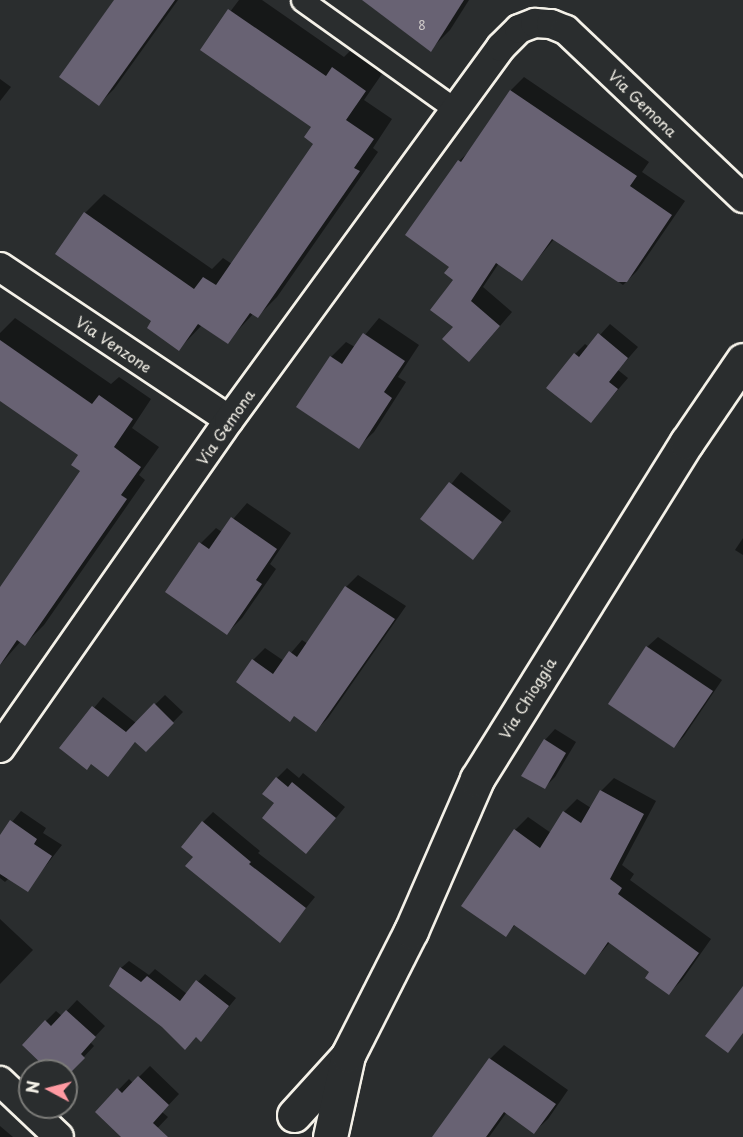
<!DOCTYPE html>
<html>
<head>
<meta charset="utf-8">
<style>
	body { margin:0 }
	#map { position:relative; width:743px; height:1137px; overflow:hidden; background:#2a2d2e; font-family:"Playpen Sans",sans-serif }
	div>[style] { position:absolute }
	.shadow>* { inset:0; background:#0007 }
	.building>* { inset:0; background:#686273 }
	.roads { filter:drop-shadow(2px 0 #f4f1e8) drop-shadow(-2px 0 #f4f1e8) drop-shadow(0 2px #f4f1e8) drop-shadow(0 -2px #f4f1e8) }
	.pedestrian>* { height:21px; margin:-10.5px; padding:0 10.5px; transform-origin:10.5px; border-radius:10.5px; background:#2a2d2e }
	.minor>* { height:28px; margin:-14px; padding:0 14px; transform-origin:14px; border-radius:14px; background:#2a2d2e }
	.tertiary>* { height:33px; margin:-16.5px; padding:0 16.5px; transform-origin:16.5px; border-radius:16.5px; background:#2a2d2e }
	span { translate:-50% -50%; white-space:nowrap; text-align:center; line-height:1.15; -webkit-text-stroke:4.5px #2a2d2e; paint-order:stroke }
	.number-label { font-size:12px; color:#d1cdcb }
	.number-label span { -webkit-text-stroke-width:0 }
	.street-label { font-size:15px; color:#f4f1e8 }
	.north { position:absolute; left:18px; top:1059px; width:60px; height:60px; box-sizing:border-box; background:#2a2d2e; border:2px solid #7b7b78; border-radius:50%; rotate:277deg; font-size:16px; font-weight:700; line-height:24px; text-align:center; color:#f4f1e8 }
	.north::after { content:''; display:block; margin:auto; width:21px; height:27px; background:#ff9aa2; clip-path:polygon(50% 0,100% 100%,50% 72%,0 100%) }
</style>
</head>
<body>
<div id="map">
	<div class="shadow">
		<div style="clip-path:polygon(116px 0,178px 0,114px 89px,99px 104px)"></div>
		<div style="clip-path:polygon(239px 0,262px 0,344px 57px,352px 49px,384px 71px,364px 100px,392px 119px,373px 148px,378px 152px,277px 297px,258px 316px,254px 313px,227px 342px,202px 325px,179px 349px,153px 321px,85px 213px,104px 194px,212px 269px,223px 258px,232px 264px,316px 144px,313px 127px,202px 49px)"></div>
		<div style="clip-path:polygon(364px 0,469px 0,450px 30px,430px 50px)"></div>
		<div style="clip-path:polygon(524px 77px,649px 162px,642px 172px,685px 201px,637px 271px,623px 285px,555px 238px,521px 279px,499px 263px,483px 287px,512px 312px,482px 347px,455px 326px,455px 280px,451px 266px,459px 161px,472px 149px,511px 90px)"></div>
		<div style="clip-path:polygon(0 79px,11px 87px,0 101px)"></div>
		<div style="clip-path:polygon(15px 318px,111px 384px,119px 377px,151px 399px,132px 428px,159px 447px,139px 475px,145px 480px,44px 625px,25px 644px,21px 641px,0 665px,0 590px,82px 471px,80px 454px,0 399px,0 333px)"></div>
		<div style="clip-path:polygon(379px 318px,419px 345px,398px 377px,406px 382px,374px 432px,358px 447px,331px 357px,346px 342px,355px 347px)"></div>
		<div style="clip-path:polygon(610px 324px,638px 347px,618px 370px,628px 378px,591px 421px,575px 354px,585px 344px,589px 347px)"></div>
		<div style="clip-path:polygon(461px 472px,511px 511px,473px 558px,423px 519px)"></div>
		<div style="clip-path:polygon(247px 503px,291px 533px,270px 564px,276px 569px,242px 618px,227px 633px,167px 592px,201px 543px,216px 528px,222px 532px)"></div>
		<div style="clip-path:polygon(743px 538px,743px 555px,735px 550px)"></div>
		<div style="clip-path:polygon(358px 575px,406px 606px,328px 718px,316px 730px,253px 660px,265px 648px,284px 661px,302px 640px,308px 644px,346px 587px)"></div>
		<div style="clip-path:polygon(658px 637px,722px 680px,684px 736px,674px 747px,647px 647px)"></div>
		<div style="clip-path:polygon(165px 695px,183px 712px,146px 750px,136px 741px,108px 775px,92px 763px,61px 748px,103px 697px,136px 723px)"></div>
		<div style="clip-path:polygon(555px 729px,576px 742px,555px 777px,545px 787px,545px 740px)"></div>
		<div style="clip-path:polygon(287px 768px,299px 778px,303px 773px,345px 807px,316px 842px,277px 778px)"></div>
		<div style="clip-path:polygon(614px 778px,656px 801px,622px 865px,634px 874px,630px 880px,711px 939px,682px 980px,669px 993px,652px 972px,610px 942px,584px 973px,516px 924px,506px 935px,515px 830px,528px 817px,551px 833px,564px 812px,577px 799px,591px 808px,601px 791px)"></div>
		<div style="clip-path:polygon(21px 811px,46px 828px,43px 833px,62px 845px,27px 890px,9px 878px,5px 882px,0 878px,0 837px)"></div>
		<div style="clip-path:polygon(213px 812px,260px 851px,258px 853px,315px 897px,279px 941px,203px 822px)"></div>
		<div style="clip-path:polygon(0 919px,33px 950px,0 984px)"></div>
		<div style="clip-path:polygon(129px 961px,149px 975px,155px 969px,187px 994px,205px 974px,236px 998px,208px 1032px,121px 968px)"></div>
		<div style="clip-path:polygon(77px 1000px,105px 1026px,90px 1042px,94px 1046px,66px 1076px,66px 1071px,51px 1071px,46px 1021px,56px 1011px,62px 1016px)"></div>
		<div style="clip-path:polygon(504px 1045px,568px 1090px,548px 1119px,534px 1132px,507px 1112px,489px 1137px,434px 1137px,490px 1059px)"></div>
		<div style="clip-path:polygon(150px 1066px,179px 1094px,162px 1112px,168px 1117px,149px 1137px,123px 1137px,97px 1112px,129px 1079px,133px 1083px)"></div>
		<div style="clip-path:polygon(0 1126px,13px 1137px,0 1137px)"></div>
	</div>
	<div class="building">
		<div style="clip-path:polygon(114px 0,175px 0,99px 106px,59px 77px)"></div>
		<div style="clip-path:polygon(362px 0,464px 0,431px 52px)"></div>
		<div style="clip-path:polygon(228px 9px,326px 76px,332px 67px,366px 91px,346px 120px,374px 139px,354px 168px,360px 171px,258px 318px,250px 313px,228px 344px,198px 324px,179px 351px,147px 328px,151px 321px,55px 254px,84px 212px,194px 289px,203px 277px,216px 285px,313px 144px,304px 137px,311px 127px,200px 50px)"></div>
		<div style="clip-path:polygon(510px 90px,637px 176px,630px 186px,672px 215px,627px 282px,618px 282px,552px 239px,522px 281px,496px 263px,471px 301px,500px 326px,469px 362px,442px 339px,453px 327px,430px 310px,453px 280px,444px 273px,449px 267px,405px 235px,458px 160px,461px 162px)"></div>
		<div style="clip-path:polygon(363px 333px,405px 361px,384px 392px,392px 398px,359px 449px,296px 407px,330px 356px,342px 364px)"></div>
		<div style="clip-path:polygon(598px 333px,628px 358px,609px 382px,618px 389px,591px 423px,546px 388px,574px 353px,579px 357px)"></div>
		<div style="clip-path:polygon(0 340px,92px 404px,99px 395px,133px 419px,114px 447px,141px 467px,121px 495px,127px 499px,25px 646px,17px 640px,0 665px,0 587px,80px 471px,71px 465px,78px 455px,0 401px)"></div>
		<div style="clip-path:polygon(449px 482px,502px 522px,473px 560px,420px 519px)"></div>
		<div style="clip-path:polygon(231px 517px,277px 549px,256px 580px,262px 584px,227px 635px,165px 592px,199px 542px,209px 549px)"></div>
		<div style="clip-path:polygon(345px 586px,395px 619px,316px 732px,294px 716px,290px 722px,236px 682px,252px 659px,273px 674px,289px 651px,297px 657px)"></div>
		<div style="clip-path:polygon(646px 646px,713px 691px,674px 748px,608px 704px)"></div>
		<div style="clip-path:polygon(154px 703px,174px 723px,146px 752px,135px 742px,108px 777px,91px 764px,87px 770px,59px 748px,92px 706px,126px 732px)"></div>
		<div style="clip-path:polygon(544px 739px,566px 753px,545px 789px,521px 776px)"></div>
		<div style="clip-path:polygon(276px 777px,288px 787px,292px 782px,336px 818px,306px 854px,262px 818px,274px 803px,262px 794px)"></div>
		<div style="clip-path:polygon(600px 790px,644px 814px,610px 879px,622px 888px,618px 894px,699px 953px,669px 995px,645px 978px,649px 972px,608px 942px,585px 975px,514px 925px,506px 937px,461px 906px,514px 829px,540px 848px,563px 811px,581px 823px)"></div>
		<div style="clip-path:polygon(10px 820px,37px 839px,34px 844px,52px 856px,28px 892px,0 874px,0 835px)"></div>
		<div style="clip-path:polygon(202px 821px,251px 862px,249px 864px,306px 908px,280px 943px,185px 866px,193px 857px,181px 847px)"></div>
		<div style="clip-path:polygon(120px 967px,141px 982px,147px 976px,180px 1001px,196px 980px,229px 1006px,201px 1042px,196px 1037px,185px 1050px,162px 1027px,109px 986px)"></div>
		<div style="clip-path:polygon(743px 986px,743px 1033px,728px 1053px,705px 1036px)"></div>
		<div style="clip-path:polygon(66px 1010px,96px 1037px,81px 1054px,85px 1058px,72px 1071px,49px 1071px,22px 1045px,45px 1020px,51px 1026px)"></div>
		<div style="clip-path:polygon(489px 1058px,556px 1104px,534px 1134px,504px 1112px,486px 1137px,432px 1137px)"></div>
		<div style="clip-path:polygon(138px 1076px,169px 1105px,153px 1123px,168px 1137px,121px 1137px,95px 1112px,117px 1088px,122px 1093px)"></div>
	</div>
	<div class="roads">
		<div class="pedestrian">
			<div style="left:302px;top:0;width:189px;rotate:35.5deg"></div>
		</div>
		<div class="minor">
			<div style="left:0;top:267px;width:275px;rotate:33.7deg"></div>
			<div style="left:0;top:748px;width:400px;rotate:-55.1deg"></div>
			<div style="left:229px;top:420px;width:462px;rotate:-53.9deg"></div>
			<div style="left:501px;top:47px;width:25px;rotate:-45deg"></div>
			<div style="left:519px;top:29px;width:17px;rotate:-21deg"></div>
			<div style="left:535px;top:23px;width:16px;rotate:4deg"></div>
			<div style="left:551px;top:24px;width:16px;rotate:22deg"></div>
			<div style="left:566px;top:30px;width:244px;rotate:43.5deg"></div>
			<div style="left:0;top:1081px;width:81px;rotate:43.5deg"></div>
		</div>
		<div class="tertiary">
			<div style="left:294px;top:1115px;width:76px;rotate:-47.7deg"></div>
			<div style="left:330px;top:1137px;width:84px;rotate:-77.6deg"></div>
			<div style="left:348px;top:1055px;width:139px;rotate:-63.1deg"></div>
			<div style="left:411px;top:931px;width:166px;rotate:-66.5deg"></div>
			<div style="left:477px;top:779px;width:397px;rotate:-58.1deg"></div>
			<div style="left:687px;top:442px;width:99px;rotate:-55.7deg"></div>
		</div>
	</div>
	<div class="number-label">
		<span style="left:422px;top:26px">8</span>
	</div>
	<div class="street-label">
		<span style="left:643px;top:103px;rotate:44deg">Via Gemona</span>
		<span style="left:114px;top:344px;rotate:34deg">Via Venzone</span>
		<span style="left:225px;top:427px;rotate:-55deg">Via Gemona</span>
		<span style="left:527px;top:698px;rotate:-58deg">Via Chioggia</span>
	</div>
	<div class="north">N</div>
</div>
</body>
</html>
